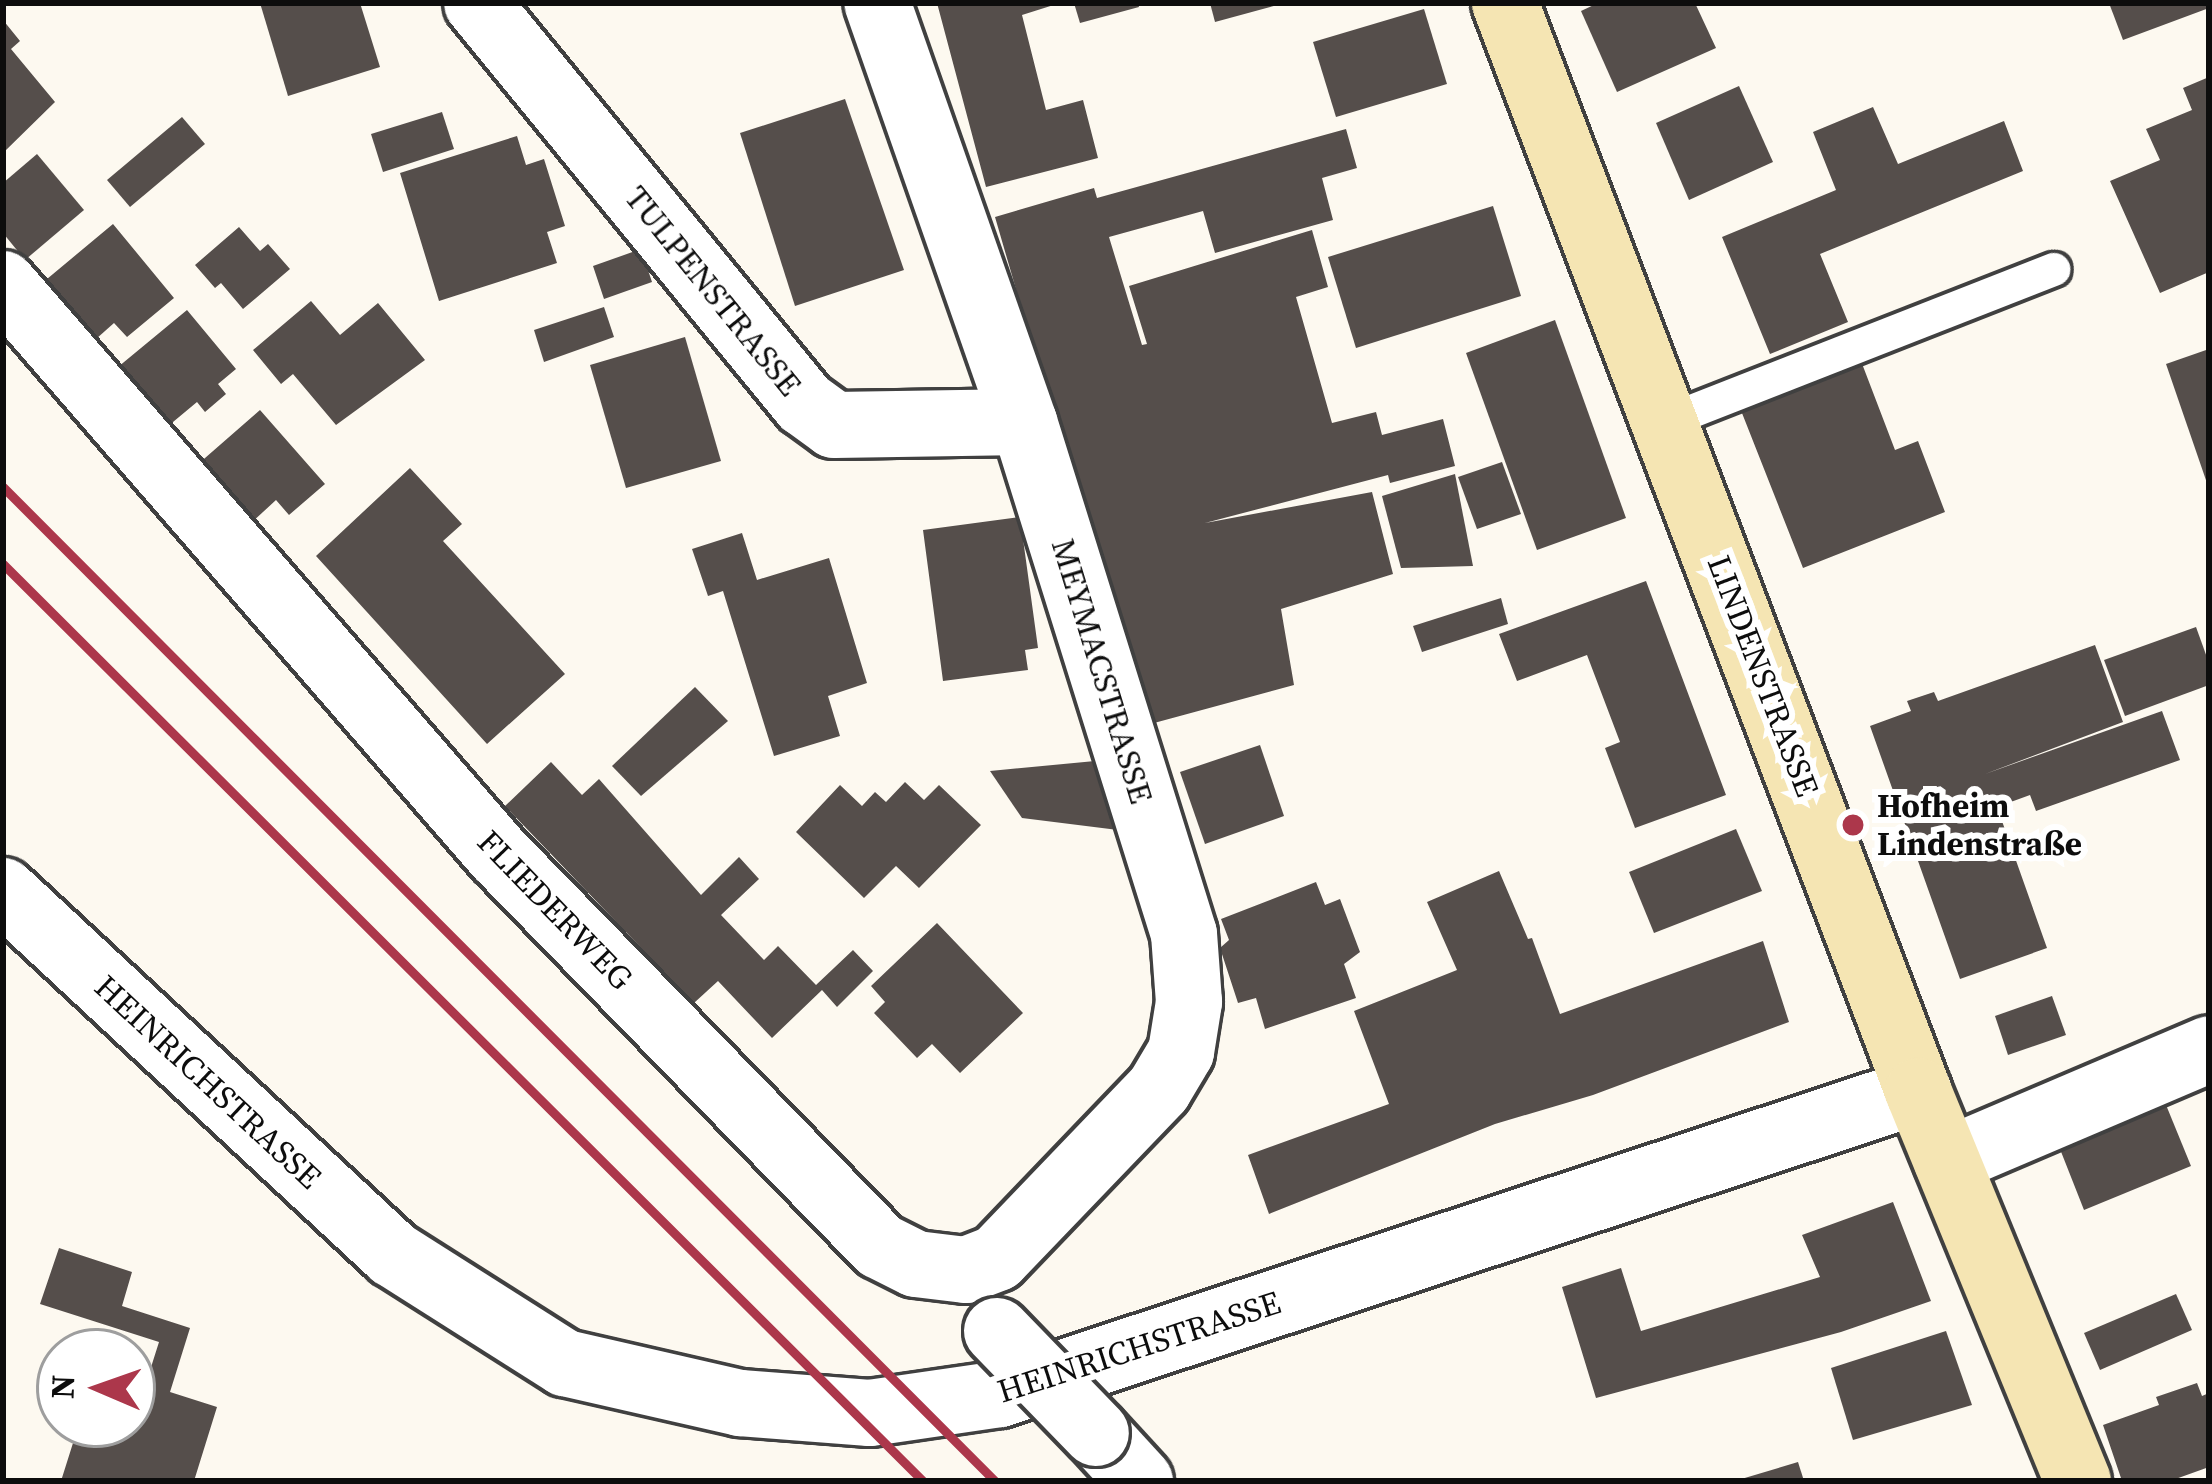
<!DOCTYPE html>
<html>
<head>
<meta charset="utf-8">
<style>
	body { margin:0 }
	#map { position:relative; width:2212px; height:1484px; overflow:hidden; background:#fdf9f0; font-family:"Source Serif 4",serif }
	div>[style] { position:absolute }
	.building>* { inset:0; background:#554e4b }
	.roads { filter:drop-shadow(3px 0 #404040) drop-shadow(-3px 0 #404040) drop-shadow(0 3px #404040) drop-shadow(0 -3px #404040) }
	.lane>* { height:33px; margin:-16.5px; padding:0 16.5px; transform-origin:16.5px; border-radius:16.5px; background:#fff }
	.street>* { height:66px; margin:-33px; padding:0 33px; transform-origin:33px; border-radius:33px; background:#fff }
	.secondary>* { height:66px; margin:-33px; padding:0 33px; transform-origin:33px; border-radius:33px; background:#f5e5b3 }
	.rail>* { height:9px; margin:-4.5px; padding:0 4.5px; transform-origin:4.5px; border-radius:4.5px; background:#ac374b }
	.bridges { filter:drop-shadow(3px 0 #404040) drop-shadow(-3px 0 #404040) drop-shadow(0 3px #404040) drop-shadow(0 -3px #404040) }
	.street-bridge>* { height:66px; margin:-33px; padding:0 33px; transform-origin:33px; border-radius:33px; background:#fff }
	.dots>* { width:33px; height:33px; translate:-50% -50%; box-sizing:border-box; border:6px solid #fff; border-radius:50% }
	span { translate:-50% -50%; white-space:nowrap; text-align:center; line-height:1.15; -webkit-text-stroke:12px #fff; paint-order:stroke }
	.street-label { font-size:33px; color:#0d0d0d }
	.poi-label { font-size:33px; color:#0d0d0d; font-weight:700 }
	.left { translate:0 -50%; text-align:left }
	.frame { position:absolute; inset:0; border:6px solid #0d0d0d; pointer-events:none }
	.north { position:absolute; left:36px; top:1328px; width:120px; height:120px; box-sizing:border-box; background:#fff; border:3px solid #9e9e9e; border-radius:50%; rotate:272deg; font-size:33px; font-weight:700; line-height:48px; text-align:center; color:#0d0d0d }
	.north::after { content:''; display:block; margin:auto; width:42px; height:54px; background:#ac374b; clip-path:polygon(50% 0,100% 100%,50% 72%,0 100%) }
</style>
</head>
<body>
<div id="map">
	<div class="building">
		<div style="clip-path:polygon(260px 3px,360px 3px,380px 67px,288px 96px)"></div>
		<div style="clip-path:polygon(937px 3px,1060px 3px,1022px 15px,1046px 110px,1083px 100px,1098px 158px,986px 187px)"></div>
		<div style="clip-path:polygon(1074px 3px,1138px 3px,1139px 7px,1080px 23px)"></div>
		<div style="clip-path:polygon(1210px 3px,1281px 3px,1281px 4px,1215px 22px)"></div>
		<div style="clip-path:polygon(1598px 3px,1695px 3px,1716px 48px,1617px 92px,1581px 11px)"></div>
		<div style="clip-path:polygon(2109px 3px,2209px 3px,2209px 8px,2123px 40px)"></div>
		<div style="clip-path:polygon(1424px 9px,1447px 84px,1336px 117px,1313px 42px)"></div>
		<div style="clip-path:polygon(3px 20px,20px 41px,11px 49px,55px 102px,3px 153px)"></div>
		<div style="clip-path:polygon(2209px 77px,2209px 272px,2160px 293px,2110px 181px,2160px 160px,2146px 129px,2192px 110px,2183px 88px)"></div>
		<div style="clip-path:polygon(1739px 86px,1773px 162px,1689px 200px,1656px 123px)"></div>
		<div style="clip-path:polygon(845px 99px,904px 270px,795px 306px,740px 133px)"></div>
		<div style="clip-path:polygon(1873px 107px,1898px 164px,2004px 121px,2023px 171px,1820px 254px,1848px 322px,1770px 354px,1722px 237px,1836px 190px,1813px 132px)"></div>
		<div style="clip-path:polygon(442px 112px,454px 149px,383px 172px,371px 134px)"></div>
		<div style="clip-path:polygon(182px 117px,205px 144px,130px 207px,107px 180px)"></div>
		<div style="clip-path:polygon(1346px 129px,1357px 168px,1322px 178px,1333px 220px,1215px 253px,1203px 211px,1109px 237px,1142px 345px,1147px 344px,1129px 286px,1312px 230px,1328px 287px,1296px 297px,1332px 423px,1376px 412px,1382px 435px,1443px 419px,1455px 466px,1390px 483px,1388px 475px,1205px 523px,1372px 492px,1393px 574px,1281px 609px,1294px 685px,1143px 726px,995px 217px,1094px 188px,1097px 198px)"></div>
		<div style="clip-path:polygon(517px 136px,526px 165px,544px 159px,565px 226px,547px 232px,557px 263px,439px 301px,400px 173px)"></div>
		<div style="clip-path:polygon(37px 154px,84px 210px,25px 260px,3px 233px,3px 183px)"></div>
		<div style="clip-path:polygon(1493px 206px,1521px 296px,1356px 348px,1328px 257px)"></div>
		<div style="clip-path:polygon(113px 224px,174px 298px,127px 337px,114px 323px,96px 339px,47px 279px)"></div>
		<div style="clip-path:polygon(239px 227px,260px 251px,268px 244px,290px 269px,243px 309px,221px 283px,215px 288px,195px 265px)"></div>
		<div style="clip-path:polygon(641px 249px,652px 282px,604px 299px,593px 266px)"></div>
		<div style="clip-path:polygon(311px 301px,340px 335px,378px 303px,425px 360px,336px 425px,293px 374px,281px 384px,253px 350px)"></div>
		<div style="clip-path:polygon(604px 307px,614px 337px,544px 362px,534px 330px)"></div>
		<div style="clip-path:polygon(187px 310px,236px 369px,218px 384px,226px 394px,205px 412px,197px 402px,167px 427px,118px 367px)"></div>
		<div style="clip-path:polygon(1555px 320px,1626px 518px,1537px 550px,1466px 353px)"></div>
		<div style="clip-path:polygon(685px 337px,721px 461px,626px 488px,590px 365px)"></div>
		<div style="clip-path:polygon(2209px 349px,2209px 486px,2208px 486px,2166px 364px)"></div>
		<div style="clip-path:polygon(1861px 361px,1895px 450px,1918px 441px,1945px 512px,1803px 568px,1740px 408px)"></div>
		<div style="clip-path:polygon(260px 410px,325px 484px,289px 515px,276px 500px,249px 525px,197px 465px)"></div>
		<div style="clip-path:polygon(1502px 462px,1521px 514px,1477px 529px,1458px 477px)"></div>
		<div style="clip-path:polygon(410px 468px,462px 524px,443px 541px,565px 674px,487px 744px,316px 556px)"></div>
		<div style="clip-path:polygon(1455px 474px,1473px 566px,1401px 568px,1382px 496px)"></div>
		<div style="clip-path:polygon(1020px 517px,1038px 648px,1025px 650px,1028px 670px,943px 681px,923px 530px)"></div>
		<div style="clip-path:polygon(742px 533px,757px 580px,829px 558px,867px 683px,828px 696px,840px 736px,774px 756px,723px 591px,708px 596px,692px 549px)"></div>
		<div style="clip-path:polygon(1646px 581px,1726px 795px,1635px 828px,1605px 748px,1620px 742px,1587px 655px,1517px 681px,1499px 634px)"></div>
		<div style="clip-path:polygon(1501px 598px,1508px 624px,1422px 652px,1413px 626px)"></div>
		<div style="clip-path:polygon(2196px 627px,2209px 663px,2209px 685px,2125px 716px,2104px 660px)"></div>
		<div style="clip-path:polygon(2095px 645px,2123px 722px,1985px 774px,2162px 711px,2180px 760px,2036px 811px,2030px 795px,1997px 807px,2047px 948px,1960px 979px,1870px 726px,1911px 711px,1907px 701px,1934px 692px,1938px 701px)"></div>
		<div style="clip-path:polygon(695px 687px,728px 721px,641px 796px,612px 766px)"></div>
		<div style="clip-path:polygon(1260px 745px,1284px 816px,1205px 844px,1180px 772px)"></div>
		<div style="clip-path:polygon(1095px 761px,1118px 830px,1022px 818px,990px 771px)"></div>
		<div style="clip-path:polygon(551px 762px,582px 795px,599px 779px,701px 895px,739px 857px,759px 879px,721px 915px,764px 960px,778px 946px,816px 985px,853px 950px,873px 971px,837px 1007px,822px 990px,772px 1038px,718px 981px,694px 1003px,505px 806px)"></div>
		<div style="clip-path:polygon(905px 782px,924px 800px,939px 785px,981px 825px,919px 888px,896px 866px,864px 898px,796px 832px,840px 785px,862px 806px,875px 792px,886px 802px)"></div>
		<div style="clip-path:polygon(1736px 829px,1762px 891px,1654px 933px,1629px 872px)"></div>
		<div style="clip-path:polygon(1499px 871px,1528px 939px,1532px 938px,1560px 1014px,1763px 941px,1789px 1022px,1593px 1095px,1495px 1124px,1269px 1214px,1248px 1155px,1389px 1104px,1354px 1011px,1457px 970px,1427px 902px)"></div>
		<div style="clip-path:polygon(1316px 882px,1325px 905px,1340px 899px,1360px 952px,1344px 964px,1356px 998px,1265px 1029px,1256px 998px,1238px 1003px,1220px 948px,1229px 940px,1221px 919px)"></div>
		<div style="clip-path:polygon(937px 923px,1023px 1013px,960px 1073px,932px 1044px,917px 1058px,874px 1013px,885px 1002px,871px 986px)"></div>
		<div style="clip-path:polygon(2052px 996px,2066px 1035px,2008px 1055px,1995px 1016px)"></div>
		<div style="clip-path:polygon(2164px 1100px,2191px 1166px,2084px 1210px,2058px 1144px)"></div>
		<div style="clip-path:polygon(1893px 1202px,1931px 1301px,1841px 1332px,1596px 1398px,1562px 1287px,1621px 1268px,1641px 1331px,1820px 1277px,1802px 1235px)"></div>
		<div style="clip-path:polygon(59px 1248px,132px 1272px,122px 1306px,190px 1328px,170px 1392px,217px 1407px,194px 1481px,61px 1481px,79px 1424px,132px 1424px,132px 1379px,146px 1383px,159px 1342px,40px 1304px)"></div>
		<div style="clip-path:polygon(2176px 1294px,2192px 1330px,2100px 1370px,2084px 1333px)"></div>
		<div style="clip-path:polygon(1946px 1331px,1972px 1405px,1853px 1440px,1831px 1368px)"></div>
		<div style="clip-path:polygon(2197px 1383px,2202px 1396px,2209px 1393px,2209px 1467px,2170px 1481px,2122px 1481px,2103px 1425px,2159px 1405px,2156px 1397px)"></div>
		<div style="clip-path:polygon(1798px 1462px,1804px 1481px,1738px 1481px,1738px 1480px)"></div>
	</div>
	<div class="roads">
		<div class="lane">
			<div style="left:1668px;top:420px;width:414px;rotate:-21.4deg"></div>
		</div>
		<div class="street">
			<div style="left:477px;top:3px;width:517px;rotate:50.73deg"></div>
			<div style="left:804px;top:403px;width:37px;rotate:36deg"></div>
			<div style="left:834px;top:425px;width:190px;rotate:-0.9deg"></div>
			<div style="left:3px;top:284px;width:755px;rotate:49.03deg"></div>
			<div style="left:498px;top:854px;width:547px;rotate:45.74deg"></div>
			<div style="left:880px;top:1246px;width:40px;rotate:26.6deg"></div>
			<div style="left:916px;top:1264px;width:50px;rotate:6.8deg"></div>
			<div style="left:966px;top:1270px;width:33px;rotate:-21deg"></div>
			<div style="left:997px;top:1258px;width:234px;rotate:-46.2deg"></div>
			<div style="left:1159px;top:1089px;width:43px;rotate:-59.3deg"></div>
			<div style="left:1181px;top:1052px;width:51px;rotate:-80.9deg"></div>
			<div style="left:1189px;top:1002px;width:68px;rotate:-94.2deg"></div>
			<div style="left:1184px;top:934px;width:536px;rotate:-107.35deg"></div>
			<div style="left:1024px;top:422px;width:444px;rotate:-109.3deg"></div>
			<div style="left:3px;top:891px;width:533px;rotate:42.95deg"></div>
			<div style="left:393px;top:1254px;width:204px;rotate:32.4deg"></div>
			<div style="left:565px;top:1363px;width:180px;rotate:12.9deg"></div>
			<div style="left:740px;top:1403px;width:130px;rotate:4.4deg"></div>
			<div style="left:870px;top:1413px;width:131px;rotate:-8.3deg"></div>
			<div style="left:1000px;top:1394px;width:967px;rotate:-18.27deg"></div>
			<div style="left:1947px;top:1161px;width:285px;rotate:-23.1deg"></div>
			<div style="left:1096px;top:1433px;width:65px;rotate:47.5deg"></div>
		</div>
		<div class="secondary">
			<div style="left:1505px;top:3px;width:1164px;rotate:69.21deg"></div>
			<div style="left:1918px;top:1091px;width:422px;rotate:67.7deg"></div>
		</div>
	</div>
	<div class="rail">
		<div style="left:3px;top:487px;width:1404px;rotate:45.06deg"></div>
		<div style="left:3px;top:564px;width:1299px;rotate:44.91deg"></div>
	</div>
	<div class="bridges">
		<div class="street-bridge">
			<div style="left:997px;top:1331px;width:142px;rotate:45.9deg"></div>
		</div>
	</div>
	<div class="dots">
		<div style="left:1853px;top:825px;background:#ac374b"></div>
	</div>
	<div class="street-label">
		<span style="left:713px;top:291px;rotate:51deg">TULPENSTRASSE</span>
		<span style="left:1102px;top:671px;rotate:73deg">MEYMACSTRASSE</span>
		<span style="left:1763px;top:676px;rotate:69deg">LINDENSTRASSE</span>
		<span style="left:555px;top:910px;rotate:46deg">FLIEDERWEG</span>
		<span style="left:208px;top:1082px;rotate:43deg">HEINRICHSTRASSE</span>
		<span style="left:1139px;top:1347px;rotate:-18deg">HEINRICHSTRASSE</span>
	</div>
	<div class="poi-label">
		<span class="left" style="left:1877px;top:825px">Hofheim<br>Lindenstraße</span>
	</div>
	<div class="frame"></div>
	<div class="north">N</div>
</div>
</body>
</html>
